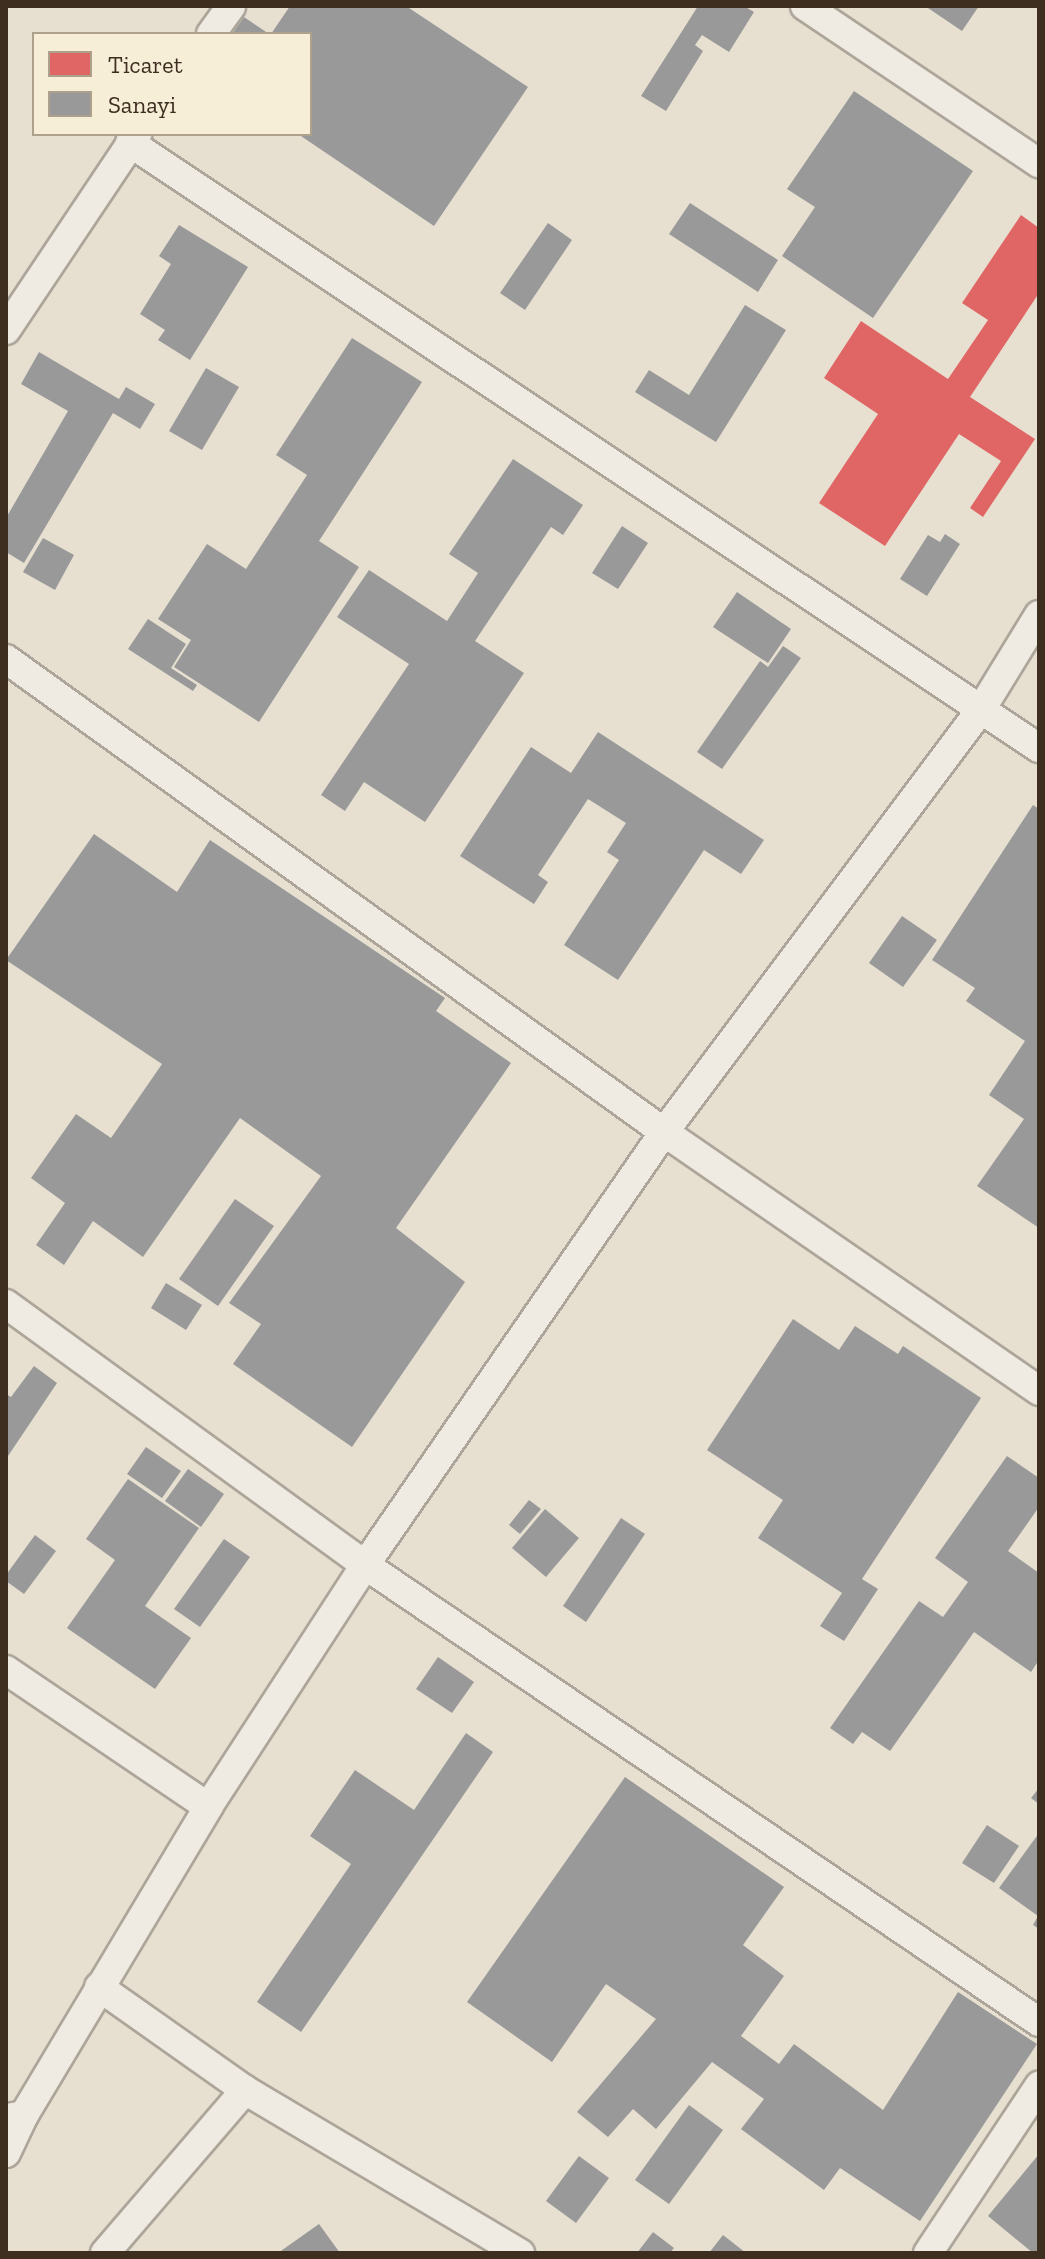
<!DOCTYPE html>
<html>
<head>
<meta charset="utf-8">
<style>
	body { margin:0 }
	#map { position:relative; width:1045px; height:2259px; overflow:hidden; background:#e7e0d1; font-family:"Zilla Slab",serif }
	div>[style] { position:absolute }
	.shops>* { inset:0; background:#e06666 }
	.industry>* { inset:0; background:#999 }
	.roads { filter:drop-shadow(2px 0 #ada599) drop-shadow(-2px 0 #ada599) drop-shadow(0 2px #ada599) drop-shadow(0 -2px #ada599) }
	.street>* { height:28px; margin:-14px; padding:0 14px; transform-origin:14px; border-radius:14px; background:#efebe3 }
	span { translate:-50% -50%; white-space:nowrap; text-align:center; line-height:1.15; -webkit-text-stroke:8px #f7eed8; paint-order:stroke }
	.frame { position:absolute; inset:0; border:8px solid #3d2e20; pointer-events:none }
	.legend { position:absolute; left:32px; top:32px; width:280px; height:104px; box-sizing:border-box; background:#f7eed8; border:2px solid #ada18e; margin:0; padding:10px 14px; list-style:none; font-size:24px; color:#3d2e20 }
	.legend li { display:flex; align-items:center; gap:16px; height:40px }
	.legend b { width:40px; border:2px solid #ada18e }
</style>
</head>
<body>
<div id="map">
	<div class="shops">
		<div style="clip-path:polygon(1021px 215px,1039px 228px,1039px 293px,970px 397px,1035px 439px,983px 517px,970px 508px,1001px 461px,959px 434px,885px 546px,819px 503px,878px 414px,824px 378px,861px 321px,948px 379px,988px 320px,962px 303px)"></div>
	</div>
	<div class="industry">
		<div style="clip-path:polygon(290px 6px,406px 6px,528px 87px,434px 226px,298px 134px,310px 134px,310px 34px,271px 34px)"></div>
		<div style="clip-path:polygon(698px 6px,744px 6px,754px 12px,729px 52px,702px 35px,695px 45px,703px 51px,666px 111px,641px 96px)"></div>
		<div style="clip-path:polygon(925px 6px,979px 6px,962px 31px)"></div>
		<div style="clip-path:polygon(244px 17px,269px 34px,232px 34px)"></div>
		<div style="clip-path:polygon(854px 91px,973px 171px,873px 318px,782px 256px,815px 207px,787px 189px)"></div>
		<div style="clip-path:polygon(690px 203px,778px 260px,758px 292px,669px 234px)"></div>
		<div style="clip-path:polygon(548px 223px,572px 240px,525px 310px,500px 293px)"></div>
		<div style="clip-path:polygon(179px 225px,248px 267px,190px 360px,158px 340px,165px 330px,140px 314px,171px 264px,159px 256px)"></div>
		<div style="clip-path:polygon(745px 305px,786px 330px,716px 442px,635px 392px,649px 370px,689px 395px)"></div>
		<div style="clip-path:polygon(352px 338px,422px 382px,319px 541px,359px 567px,259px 722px,174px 667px,191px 640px,158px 619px,207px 544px,246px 569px,307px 475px,276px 455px)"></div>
		<div style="clip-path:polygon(39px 352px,119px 399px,126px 387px,155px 404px,140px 429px,113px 413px,24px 563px,6px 552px,6px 518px,68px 411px,21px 384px)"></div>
		<div style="clip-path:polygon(206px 368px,239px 387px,202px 450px,169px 431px)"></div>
		<div style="clip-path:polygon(513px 459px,583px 505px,563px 535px,551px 527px,475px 641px,524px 673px,425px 822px,364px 782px,345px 811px,321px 795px,409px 664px,337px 617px,369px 570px,447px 621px,478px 573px,449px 554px)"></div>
		<div style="clip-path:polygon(622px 526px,648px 543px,618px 589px,592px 573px)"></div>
		<div style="clip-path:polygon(945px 534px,960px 544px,927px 596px,900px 579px,928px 535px,940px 542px)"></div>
		<div style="clip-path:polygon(43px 538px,74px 555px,55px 590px,23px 572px)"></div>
		<div style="clip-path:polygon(737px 592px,791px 629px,768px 663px,713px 627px)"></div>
		<div style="clip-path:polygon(148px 619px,186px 644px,171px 668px,197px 685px,193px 691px,128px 649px)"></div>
		<div style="clip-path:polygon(783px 646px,801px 658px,722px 769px,697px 752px,760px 661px,768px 667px)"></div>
		<div style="clip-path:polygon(598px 732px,764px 840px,741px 874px,704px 850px,618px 980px,564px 945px,619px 860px,607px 852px,626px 823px,588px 799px,538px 875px,548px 882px,534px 904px,460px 856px,531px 747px,571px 773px)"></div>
		<div style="clip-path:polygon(1033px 805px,1039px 809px,1039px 1228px,977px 1186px,1024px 1119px,989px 1095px,1025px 1041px,966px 1001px,975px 988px,932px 960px)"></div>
		<div style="clip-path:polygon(94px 834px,177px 892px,210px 840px,445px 998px,436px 1011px,511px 1063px,396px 1228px,465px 1282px,352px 1447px,233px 1364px,261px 1324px,229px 1303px,321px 1176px,240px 1118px,143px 1257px,93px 1221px,64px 1265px,36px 1245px,65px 1203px,31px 1178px,76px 1114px,111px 1138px,162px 1064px,6px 960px)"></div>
		<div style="clip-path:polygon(902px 916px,937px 940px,903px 987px,869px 963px)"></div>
		<div style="clip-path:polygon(235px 1199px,274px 1226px,218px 1306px,179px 1279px)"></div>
		<div style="clip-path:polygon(166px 1283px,202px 1305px,186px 1330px,151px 1308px)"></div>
		<div style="clip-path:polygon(793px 1319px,839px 1350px,855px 1326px,898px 1354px,903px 1346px,981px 1398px,862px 1579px,878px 1589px,844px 1641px,820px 1626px,842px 1593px,758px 1538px,783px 1500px,707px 1450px)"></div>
		<div style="clip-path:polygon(34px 1366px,57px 1383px,6px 1459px,6px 1394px,11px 1397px)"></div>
		<div style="clip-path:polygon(146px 1447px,181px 1471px,162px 1498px,127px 1474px)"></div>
		<div style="clip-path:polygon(1007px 1456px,1039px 1478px,1039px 1507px,1008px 1551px,1039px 1573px,1039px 1660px,1031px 1672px,974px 1632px,890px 1751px,862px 1732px,853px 1744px,830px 1728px,919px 1601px,943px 1617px,968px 1582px,935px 1558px)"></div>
		<div style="clip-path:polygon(188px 1469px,224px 1494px,201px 1527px,165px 1501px)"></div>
		<div style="clip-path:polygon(128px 1479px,199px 1528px,145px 1606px,191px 1638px,155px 1689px,67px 1628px,115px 1560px,86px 1539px)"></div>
		<div style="clip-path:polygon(529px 1500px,541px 1509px,520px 1534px,509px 1525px)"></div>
		<div style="clip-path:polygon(545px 1509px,579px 1538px,546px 1577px,512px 1548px)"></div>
		<div style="clip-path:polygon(621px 1518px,645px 1534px,586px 1622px,563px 1606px)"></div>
		<div style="clip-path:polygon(35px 1535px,56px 1551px,24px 1594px,6px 1581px,6px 1575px)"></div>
		<div style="clip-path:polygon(224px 1539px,250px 1557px,200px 1627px,174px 1609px)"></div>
		<div style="clip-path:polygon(438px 1657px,474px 1682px,452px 1713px,416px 1689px)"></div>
		<div style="clip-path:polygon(466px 1733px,493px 1752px,301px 2032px,257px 2002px,351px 1864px,310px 1836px,355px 1770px,414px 1810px)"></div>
		<div style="clip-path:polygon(625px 1777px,784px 1887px,743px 1945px,784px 1976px,741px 2036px,779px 2064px,794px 2044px,883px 2110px,958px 1992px,1037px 2044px,920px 2221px,840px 2168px,824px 2190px,741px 2129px,764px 2099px,712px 2062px,656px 2129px,633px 2109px,608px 2137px,577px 2112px,656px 2019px,606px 1984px,552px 2062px,467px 2002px)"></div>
		<div style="clip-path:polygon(1039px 1788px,1039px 1804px,1031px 1798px)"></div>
		<div style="clip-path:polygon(987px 1825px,1019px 1846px,994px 1883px,962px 1863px)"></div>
		<div style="clip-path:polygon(1039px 1833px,1039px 1929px,1033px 1925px,1038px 1916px,999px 1888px)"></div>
		<div style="clip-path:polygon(689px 2105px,723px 2130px,669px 2204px,635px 2180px)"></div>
		<div style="clip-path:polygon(1039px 2154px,1039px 2253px,1033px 2253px,988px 2216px)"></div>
		<div style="clip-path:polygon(579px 2156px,609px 2178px,576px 2223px,546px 2201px)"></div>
		<div style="clip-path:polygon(319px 2224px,340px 2253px,278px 2253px)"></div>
		<div style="clip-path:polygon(653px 2232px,674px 2248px,670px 2253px,637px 2253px)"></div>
		<div style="clip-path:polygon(723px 2235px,746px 2253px,709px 2253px)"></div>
	</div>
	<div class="roads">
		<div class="street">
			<div style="left:805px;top:6px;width:282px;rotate:33.9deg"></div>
			<div style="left:211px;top:34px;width:34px;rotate:-54deg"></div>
			<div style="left:130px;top:143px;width:1092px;rotate:33.65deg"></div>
			<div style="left:6px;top:330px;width:236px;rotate:-56.2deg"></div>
			<div style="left:6px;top:659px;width:810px;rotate:35.71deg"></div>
			<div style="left:664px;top:1132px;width:456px;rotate:34.6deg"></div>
			<div style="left:6px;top:1304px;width:444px;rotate:36deg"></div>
			<div style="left:365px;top:1565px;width:814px;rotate:34.14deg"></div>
			<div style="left:6px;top:1670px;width:244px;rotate:34.1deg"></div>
			<div style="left:99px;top:1987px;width:179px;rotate:35.2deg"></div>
			<div style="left:245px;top:2090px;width:320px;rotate:30.7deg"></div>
			<div style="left:24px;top:2115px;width:359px;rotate:-59.1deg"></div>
			<div style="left:208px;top:1807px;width:288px;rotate:-57deg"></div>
			<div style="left:365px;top:1565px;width:526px;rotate:-55.37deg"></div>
			<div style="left:664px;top:1132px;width:530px;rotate:-53.13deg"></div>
			<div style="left:982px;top:708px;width:109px;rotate:-58.5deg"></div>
			<div style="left:6px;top:2153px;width:42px;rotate:-64.7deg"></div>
			<div style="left:24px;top:2115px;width:17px;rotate:170deg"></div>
			<div style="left:105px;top:2253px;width:215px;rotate:-49.3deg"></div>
			<div style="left:928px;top:2253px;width:201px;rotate:-56.4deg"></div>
		</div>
	</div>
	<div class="frame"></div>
	<ul class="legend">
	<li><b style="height:22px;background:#e06666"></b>Ticaret</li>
	<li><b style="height:22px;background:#999"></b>Sanayi</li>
	</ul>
</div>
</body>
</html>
